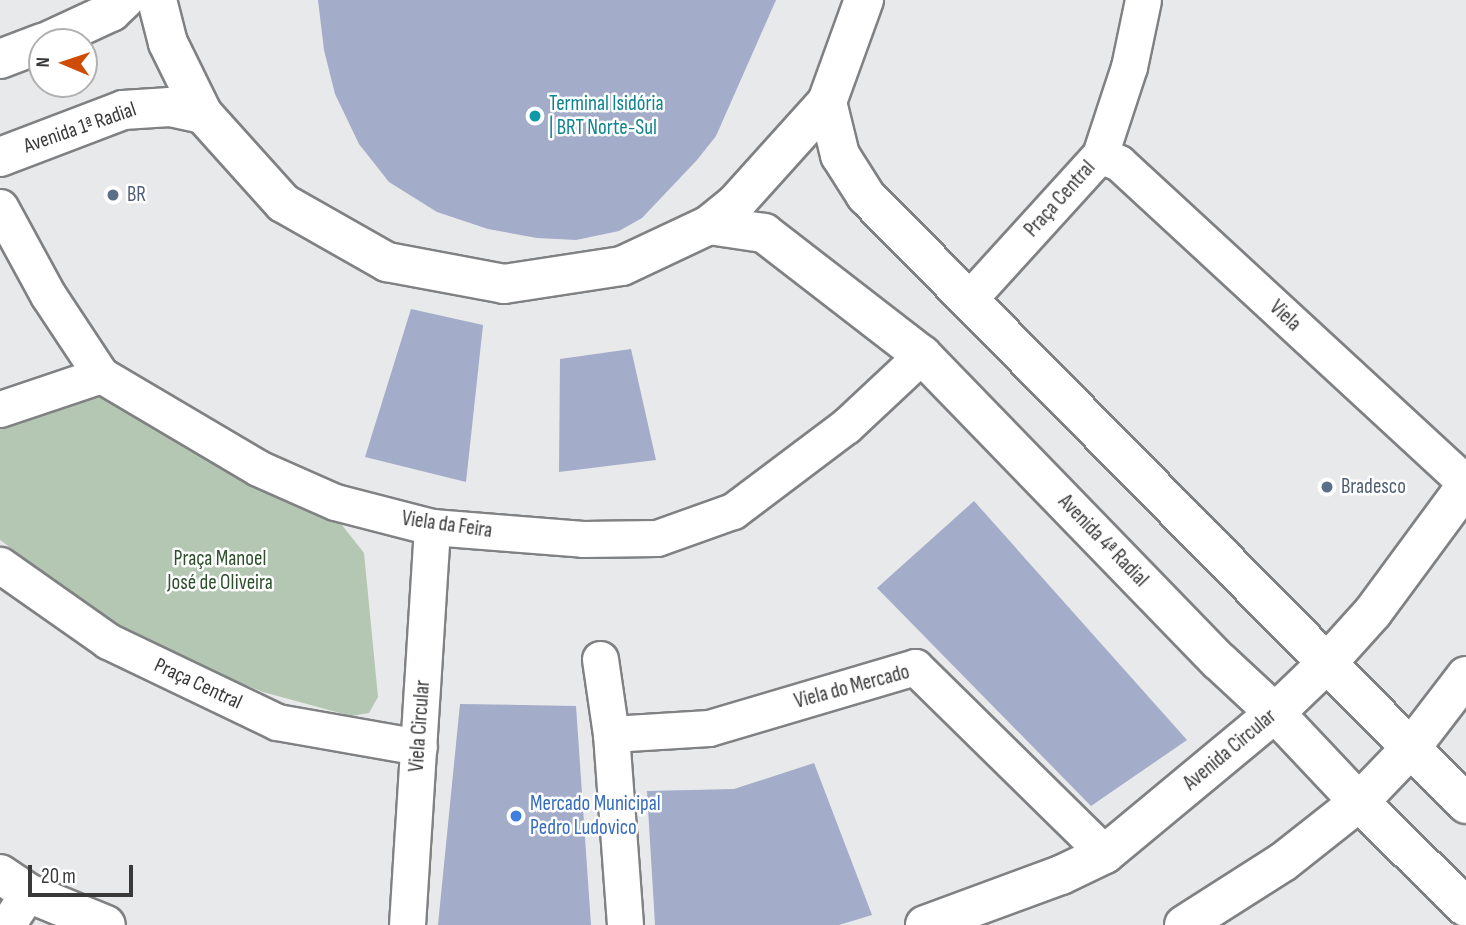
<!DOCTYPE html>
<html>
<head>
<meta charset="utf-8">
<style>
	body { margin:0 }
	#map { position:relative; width:1466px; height:925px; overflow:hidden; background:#e8e9eb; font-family:"Sofia Sans Condensed",sans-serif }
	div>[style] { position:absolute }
	.green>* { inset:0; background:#b4c7b2 }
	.building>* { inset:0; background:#a3acc8 }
	.roads { filter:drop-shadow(2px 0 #808183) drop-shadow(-2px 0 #808183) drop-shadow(0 2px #808183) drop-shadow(0 -2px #808183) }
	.minor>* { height:35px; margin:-17.5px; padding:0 17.5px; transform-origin:17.5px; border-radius:17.5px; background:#fff }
	.major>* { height:38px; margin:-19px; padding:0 19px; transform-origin:19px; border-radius:19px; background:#fff }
	.dots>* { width:19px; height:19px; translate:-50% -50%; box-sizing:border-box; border:4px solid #fff; border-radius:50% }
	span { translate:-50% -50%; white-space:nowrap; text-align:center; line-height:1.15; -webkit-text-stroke:5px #fff; paint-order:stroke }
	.culture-label { font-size:21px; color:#0d838f }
	.left { translate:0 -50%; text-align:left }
	.street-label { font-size:21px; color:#39393a }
	.service-label { font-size:21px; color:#4e5e75 }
	.park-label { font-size:21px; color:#2d4f2b }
	.shop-label { font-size:21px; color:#366cbe }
	.north { position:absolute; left:28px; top:28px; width:70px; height:70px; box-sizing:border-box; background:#fff; border:2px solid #b0b0b0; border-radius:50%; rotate:272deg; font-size:19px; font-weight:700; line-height:28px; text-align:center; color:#39393a }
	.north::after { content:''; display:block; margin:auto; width:24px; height:32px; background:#d04b04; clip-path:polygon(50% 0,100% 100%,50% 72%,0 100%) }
	.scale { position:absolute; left:28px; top:865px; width:105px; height:32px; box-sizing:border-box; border:4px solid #39393a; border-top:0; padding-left:9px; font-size:21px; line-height:24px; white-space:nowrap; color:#39393a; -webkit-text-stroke:5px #fff; paint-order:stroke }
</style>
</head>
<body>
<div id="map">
	<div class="green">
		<div style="clip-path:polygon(95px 395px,114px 397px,215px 463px,342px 525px,364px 553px,378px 697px,369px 713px,351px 716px,263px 692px,180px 658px,103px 616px,0 540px,0 423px)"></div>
	</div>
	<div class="building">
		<div style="clip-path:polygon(318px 0,776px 0,716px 136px,697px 160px,642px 218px,619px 231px,576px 240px,537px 238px,488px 229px,437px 212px,389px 182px,359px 144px,335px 94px,324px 50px)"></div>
		<div style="clip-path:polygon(411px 309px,483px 325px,466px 482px,365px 457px)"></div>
		<div style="clip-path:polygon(631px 349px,656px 460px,559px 472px,560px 359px)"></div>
		<div style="clip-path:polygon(974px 501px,1187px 740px,1091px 806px,877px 588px)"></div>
		<div style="clip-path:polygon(460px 704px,576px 706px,591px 925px,438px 925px)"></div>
		<div style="clip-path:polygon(814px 763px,872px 915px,839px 925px,655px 925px,647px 791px,734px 789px)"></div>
	</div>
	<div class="roads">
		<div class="minor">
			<div style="left:1100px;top:155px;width:21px;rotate:23deg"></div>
			<div style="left:1119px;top:163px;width:472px;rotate:42.7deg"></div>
			<div style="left:0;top:207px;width:100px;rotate:61.4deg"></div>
			<div style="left:48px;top:295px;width:96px;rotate:56.5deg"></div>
			<div style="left:101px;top:375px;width:182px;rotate:30.6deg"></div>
			<div style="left:258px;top:468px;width:84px;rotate:23.8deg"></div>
			<div style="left:335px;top:502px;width:100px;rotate:14.5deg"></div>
			<div style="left:432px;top:527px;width:151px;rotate:4.5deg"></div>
			<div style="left:583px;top:539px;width:74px;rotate:-0.8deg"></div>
			<div style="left:657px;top:538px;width:81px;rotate:-19.6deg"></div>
			<div style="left:733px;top:511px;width:141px;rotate:-37deg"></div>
			<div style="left:846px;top:426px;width:104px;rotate:-43.1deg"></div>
			<div style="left:968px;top:300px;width:196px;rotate:-47.7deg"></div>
			<div style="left:1100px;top:155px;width:93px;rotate:-71.8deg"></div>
			<div style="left:1129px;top:67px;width:68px;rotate:-78.2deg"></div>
			<div style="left:0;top:409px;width:107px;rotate:-18.6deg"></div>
			<div style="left:0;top:565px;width:132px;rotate:35.1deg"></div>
			<div style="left:108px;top:641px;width:187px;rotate:25.6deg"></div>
			<div style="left:277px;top:722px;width:144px;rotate:10deg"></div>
			<div style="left:600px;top:659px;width:76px;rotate:81.7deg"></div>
			<div style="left:611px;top:734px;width:192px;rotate:85.8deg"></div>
			<div style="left:611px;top:734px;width:98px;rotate:-3.5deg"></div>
			<div style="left:709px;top:728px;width:215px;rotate:-16.5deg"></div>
			<div style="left:915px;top:667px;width:267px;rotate:44.5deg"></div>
			<div style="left:7px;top:925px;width:38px;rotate:-57deg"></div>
			<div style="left:407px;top:925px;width:399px;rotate:-86.4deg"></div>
		</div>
		<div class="major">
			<div style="left:157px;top:0;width:44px;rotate:75.7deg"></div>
			<div style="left:168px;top:43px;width:79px;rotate:63.8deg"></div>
			<div style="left:203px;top:114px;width:120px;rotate:48deg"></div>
			<div style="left:283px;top:203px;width:120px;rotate:29.6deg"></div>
			<div style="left:387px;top:262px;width:119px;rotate:10.6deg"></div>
			<div style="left:504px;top:284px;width:119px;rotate:-8.7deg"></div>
			<div style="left:622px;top:266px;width:96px;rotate:-25.2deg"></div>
			<div style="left:709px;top:225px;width:35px;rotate:-39deg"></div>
			<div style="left:736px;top:203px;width:136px;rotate:-48deg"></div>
			<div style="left:827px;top:102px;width:109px;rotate:-70.1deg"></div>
			<div style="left:46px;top:42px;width:72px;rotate:-24.8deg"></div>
			<div style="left:111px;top:12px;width:18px;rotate:-43deg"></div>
			<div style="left:0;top:59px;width:45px;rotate:-20.9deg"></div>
			<div style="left:827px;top:102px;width:55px;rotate:76.2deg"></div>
			<div style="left:840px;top:155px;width:49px;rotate:57.6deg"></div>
			<div style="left:866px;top:196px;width:854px;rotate:45.38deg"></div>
			<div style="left:0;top:157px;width:132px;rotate:-20.9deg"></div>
			<div style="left:123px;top:110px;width:47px;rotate:-3.7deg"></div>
			<div style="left:170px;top:107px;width:34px;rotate:12deg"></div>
			<div style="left:709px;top:225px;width:56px;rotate:8.3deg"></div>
			<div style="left:764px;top:233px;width:200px;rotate:37.7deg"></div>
			<div style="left:922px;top:355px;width:426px;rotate:45.9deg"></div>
			<div style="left:1219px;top:661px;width:76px;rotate:42.9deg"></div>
			<div style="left:1275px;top:713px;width:122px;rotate:46.7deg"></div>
			<div style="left:1359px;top:802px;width:150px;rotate:44.5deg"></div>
			<div style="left:0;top:874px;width:34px;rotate:34deg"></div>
			<div style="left:28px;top:893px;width:84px;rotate:22.3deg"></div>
			<div style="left:925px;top:925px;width:145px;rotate:-20.2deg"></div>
			<div style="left:1061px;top:875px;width:49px;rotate:-25.5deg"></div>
			<div style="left:1105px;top:854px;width:221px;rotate:-39.7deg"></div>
			<div style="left:1275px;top:713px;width:74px;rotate:-43.9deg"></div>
			<div style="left:1328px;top:662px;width:67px;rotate:-48deg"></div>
			<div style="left:1373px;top:612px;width:157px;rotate:-53.6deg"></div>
			<div style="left:1184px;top:925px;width:117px;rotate:-32.5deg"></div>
			<div style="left:1283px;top:862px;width:97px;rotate:-38.3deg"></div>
			<div style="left:1359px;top:802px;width:74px;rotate:-46.1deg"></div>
			<div style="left:1410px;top:749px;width:92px;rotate:-52.5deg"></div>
		</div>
	</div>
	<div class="dots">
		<div style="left:535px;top:116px;background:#0f9aa8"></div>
		<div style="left:113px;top:195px;background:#5c6f8a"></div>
		<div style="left:1327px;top:487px;background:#5c6f8a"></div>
		<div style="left:516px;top:816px;background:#3f7fe0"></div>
	</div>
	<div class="culture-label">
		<span class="left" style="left:549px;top:116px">Terminal Isidória<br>| BRT Norte-Sul</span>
	</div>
	<div class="street-label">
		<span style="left:80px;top:128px;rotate:-19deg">Avenida 1ª Radial</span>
		<span style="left:1060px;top:199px;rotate:-48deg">Praça Central</span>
		<span style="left:1285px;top:316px;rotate:43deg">Viela</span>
		<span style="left:447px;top:525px;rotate:8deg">Viela da Feira</span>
		<span style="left:1103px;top:541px;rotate:46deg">Avenida 4ª Radial</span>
		<span style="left:198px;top:684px;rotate:25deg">Praça Central</span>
		<span style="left:852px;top:687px;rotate:-15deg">Viela do Mercado</span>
		<span style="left:420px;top:726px;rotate:-86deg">Viela Circular</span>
		<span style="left:1230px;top:750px;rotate:-40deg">Avenida Circular</span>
	</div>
	<div class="service-label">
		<span class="left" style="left:127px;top:195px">BR</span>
		<span class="left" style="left:1341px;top:487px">Bradesco</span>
	</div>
	<div class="park-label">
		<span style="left:220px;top:571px">Praça Manoel<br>José de Oliveira</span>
	</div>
	<div class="shop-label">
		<span class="left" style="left:530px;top:816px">Mercado Municipal<br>Pedro Ludovico</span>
	</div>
	<div class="north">N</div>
	<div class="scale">20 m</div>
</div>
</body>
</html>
